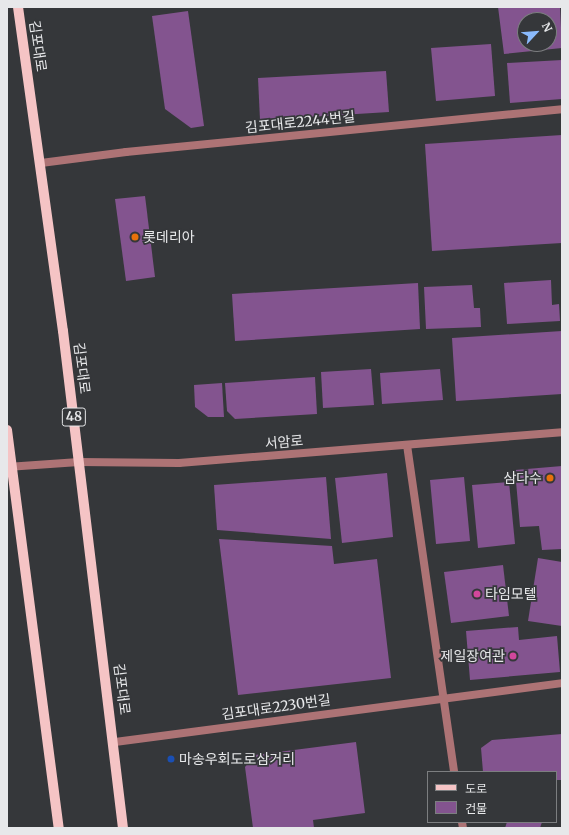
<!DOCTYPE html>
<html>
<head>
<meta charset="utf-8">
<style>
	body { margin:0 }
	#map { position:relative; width:569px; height:835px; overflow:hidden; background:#35373a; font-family:Merriweather,"Noto Sans KR",serif }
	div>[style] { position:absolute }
	.building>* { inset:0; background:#83548f }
	.service>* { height:8px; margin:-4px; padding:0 4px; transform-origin:4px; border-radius:4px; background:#ad7375 }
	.minor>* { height:8px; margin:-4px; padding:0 4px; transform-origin:4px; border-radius:4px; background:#ad7375 }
	.tertiary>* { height:8px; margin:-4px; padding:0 4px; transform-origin:4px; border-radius:4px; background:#ad7375 }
	.primary>* { height:10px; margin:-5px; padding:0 5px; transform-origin:5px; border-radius:5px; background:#f5c4c5 }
	.dots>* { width:11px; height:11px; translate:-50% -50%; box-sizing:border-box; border:2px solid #35373a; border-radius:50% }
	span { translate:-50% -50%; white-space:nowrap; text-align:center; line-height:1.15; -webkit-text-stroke:3.5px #35373a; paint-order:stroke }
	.shield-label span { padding:1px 3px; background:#35373a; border:1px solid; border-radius:3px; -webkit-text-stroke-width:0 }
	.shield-label { font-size:13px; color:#e7e8ea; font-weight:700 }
	.street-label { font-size:14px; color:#e7e8ea }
	.poi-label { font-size:14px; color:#e7e8ea }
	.left { translate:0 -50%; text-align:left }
	.right { translate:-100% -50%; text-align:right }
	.frame { position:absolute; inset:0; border:8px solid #e7e8ea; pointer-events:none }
	.legend { position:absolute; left:427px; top:771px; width:130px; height:52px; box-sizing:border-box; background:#35373a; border:1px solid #7c7e80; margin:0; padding:5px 7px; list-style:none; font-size:12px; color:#e7e8ea }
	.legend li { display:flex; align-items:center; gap:8px; height:20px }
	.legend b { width:20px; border:1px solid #7c7e80 }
	.north { position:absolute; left:517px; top:12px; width:40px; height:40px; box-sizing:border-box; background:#35373a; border:1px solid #7c7e80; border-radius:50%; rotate:64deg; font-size:11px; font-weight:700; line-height:16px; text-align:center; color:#e7e8ea }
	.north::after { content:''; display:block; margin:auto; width:14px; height:18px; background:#8abafc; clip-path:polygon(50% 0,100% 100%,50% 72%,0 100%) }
</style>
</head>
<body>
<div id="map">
	<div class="building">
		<div style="clip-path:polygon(evenodd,498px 7px,560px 7px,562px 48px,504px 54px,498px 7px,525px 20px,549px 20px,549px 44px,525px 44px,525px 20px)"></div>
		<div style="clip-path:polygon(188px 11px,204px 126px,191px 128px,165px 109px,152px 16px)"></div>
		<div style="clip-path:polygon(491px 44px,495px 96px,436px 101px,431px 48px)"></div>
		<div style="clip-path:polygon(562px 60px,562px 99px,510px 103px,507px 63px)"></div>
		<div style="clip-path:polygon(386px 71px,389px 112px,260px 120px,258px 78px)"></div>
		<div style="clip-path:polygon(562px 135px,562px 243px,432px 251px,425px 144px)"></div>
		<div style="clip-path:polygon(145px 196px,155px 277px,126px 281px,115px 199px)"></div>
		<div style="clip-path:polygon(551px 280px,552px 305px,559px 304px,560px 321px,507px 324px,504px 283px)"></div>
		<div style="clip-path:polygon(418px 283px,420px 329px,235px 341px,232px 294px)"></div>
		<div style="clip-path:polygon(472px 285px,474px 308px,480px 308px,481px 327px,426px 329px,424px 287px)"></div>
		<div style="clip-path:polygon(562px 331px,562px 394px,456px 401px,452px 338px)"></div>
		<div style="clip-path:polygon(371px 369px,374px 405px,323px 408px,321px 372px)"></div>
		<div style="clip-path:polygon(440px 369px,443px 400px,382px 404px,380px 373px)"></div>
		<div style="clip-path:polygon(315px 377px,317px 414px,235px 419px,227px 411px,225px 383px)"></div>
		<div style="clip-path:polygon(222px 383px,224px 417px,208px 417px,195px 407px,194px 385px)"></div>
		<div style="clip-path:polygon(562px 466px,562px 549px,542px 550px,539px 526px,520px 527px,515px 470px)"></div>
		<div style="clip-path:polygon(387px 473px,393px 537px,342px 543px,335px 478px)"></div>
		<div style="clip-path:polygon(326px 477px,331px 539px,217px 530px,214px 485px)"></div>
		<div style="clip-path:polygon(464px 477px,470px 541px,436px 544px,430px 480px)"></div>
		<div style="clip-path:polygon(509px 482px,515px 544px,478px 548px,472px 485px)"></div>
		<div style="clip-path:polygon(219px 539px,332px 546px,334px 564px,377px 559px,391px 678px,238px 695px)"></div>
		<div style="clip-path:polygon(538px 558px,562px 562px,562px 626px,528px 621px)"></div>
		<div style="clip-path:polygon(503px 565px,509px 616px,451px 623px,444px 572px)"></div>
		<div style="clip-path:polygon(518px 627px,519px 640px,557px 636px,560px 672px,470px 680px,466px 631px)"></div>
		<div style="clip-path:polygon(562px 734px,562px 780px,556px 780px,556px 772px,483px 772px,481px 748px,492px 740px)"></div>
		<div style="clip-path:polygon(356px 742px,365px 813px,313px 820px,314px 828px,253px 828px,245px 767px,255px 755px)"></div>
		<div style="clip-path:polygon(507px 822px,542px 822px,540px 828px,505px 828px)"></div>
	</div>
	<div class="service">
		<div style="left:407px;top:445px;width:330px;rotate:81.8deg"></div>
		<div style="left:462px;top:822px;width:6px;rotate:81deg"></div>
	</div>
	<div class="minor">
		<div style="left:41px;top:163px;width:86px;rotate:-7.4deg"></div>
		<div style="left:126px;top:152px;width:438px;rotate:-5.6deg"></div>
		<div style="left:115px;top:742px;width:451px;rotate:-7.5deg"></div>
	</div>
	<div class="tertiary">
		<div style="left:7px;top:467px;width:72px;rotate:-4deg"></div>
		<div style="left:79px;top:462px;width:100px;rotate:0.6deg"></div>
		<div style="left:179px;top:463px;width:384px;rotate:-4.6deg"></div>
	</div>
	<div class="primary">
		<div style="left:18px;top:7px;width:327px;rotate:82.1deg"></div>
		<div style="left:63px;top:331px;width:501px;rotate:83.12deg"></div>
		<div style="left:7px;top:430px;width:401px;rotate:82.6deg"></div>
	</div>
	<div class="dots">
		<div style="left:135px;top:237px;background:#e8710a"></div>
		<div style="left:550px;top:478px;background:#e8710a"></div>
		<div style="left:477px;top:594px;background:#d1479c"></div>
		<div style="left:513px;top:656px;background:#d1479c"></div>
		<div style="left:171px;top:759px;background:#1a4fb4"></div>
	</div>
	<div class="shield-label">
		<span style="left:74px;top:417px">48</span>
	</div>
	<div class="street-label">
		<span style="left:38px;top:46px;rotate:82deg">김포대로</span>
		<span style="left:300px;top:122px;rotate:-6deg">김포대로2244번길</span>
		<span style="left:82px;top:368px;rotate:83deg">김포대로</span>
		<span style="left:284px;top:442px;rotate:-5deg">서암로</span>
		<span style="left:122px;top:689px;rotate:83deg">김포대로</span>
		<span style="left:276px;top:707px;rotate:-8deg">김포대로2230번길</span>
	</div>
	<div class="poi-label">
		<span class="left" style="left:143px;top:237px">롯데리아</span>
		<span class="right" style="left:542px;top:478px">삼다수</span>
		<span class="left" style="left:485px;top:594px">타임모텔</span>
		<span class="right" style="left:505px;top:656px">제일장여관</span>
		<span class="left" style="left:179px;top:759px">마송우회도로삼거리</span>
	</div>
	<div class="frame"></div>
	<ul class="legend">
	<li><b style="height:5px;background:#f5c4c5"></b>도로</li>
	<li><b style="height:11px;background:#83548f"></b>건물</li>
	</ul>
	<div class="north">N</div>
</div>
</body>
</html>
